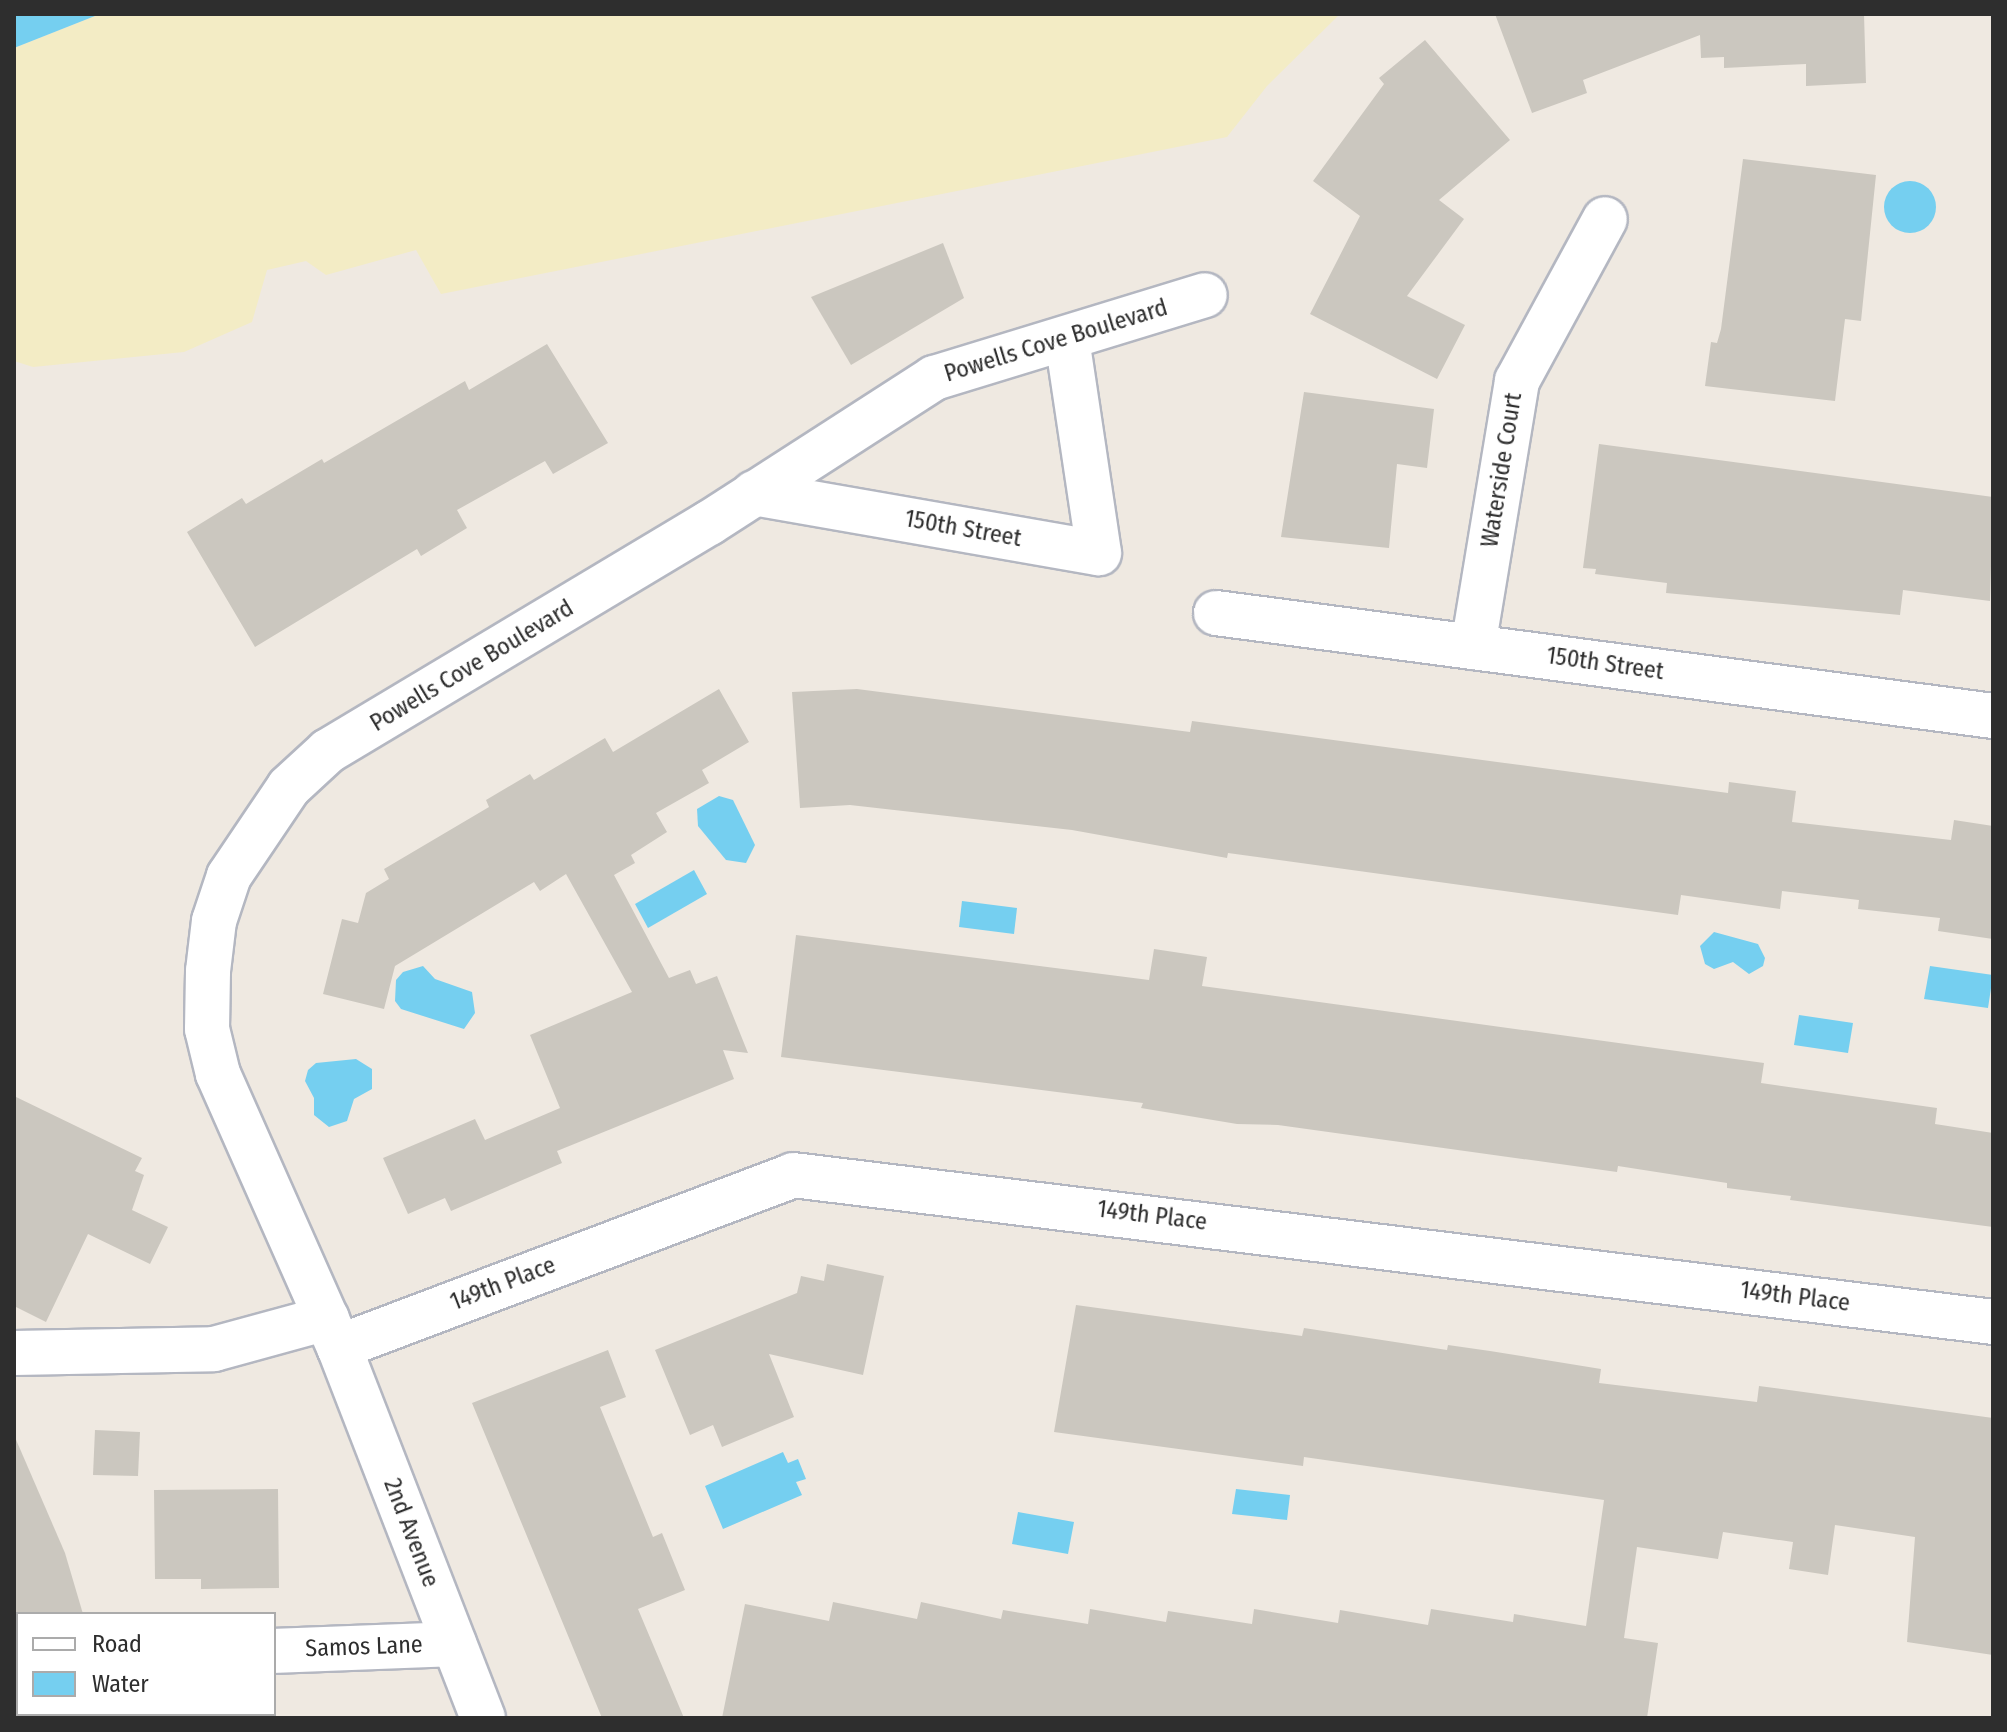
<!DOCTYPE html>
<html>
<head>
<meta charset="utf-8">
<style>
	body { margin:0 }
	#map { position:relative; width:2007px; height:1732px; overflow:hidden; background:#efe9e1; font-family:"Fira Sans Condensed",sans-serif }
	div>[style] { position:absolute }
	.sand>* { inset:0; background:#f3ecc5 }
	.water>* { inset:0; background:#75cff0 }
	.round { border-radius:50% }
	.building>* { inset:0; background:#cbc7bf }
	.roads { filter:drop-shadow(2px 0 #b4b7c1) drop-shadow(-2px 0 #b4b7c1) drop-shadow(0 2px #b4b7c1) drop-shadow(0 -2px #b4b7c1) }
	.minor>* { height:44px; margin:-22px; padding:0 22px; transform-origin:22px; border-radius:22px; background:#fff }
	span { translate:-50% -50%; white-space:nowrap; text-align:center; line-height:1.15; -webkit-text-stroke:8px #fff; paint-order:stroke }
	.street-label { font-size:24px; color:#2e2e2e }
	.frame { position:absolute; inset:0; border:16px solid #2e2e2e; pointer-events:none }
	.legend { position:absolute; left:16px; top:1612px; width:260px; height:104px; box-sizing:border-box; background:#fff; border:2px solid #ababab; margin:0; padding:10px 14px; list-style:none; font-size:24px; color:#2e2e2e }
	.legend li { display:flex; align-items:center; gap:16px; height:40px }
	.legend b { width:40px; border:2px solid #ababab }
</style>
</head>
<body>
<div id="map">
	<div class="sand">
		<div style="clip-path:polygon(100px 14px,1340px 14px,1267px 86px,1227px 137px,441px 294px,416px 250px,326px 275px,306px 261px,267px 270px,252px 322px,184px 352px,33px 367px,14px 361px,14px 48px)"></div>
	</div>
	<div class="water">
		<div style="clip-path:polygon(14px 14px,100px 14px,14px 48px)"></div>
		<div class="round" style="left:1884px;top:181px;width:52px;height:52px"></div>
		<div style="clip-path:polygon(719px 796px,733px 800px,755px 845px,746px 863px,726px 860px,698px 826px,697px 809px)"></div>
		<div style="clip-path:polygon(694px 870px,707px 894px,648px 928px,635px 904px)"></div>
		<div style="clip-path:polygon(962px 901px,1017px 908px,1014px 934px,959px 927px)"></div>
		<div style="clip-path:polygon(1714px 932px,1758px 944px,1765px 958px,1763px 966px,1749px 974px,1733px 962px,1714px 969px,1705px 964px,1700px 946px)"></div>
		<div style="clip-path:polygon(423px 966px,435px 979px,472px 992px,475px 1013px,464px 1029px,401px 1009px,395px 1001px,396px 980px,403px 972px)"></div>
		<div style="clip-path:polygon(1930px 966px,1993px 975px,1988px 1008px,1924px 999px)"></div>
		<div style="clip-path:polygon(1799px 1015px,1853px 1023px,1848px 1053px,1794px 1045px)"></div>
		<div style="clip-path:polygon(356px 1059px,372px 1069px,372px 1089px,354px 1099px,347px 1121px,329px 1127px,314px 1115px,314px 1098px,305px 1081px,308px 1070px,316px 1063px)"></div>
		<div style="clip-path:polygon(783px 1452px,788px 1463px,798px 1459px,806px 1479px,796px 1482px,802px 1495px,723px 1529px,705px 1486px)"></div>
		<div style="clip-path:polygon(1236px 1489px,1290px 1495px,1287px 1520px,1232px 1514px)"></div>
		<div style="clip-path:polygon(1018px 1512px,1074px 1522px,1068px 1554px,1012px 1544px)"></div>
	</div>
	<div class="building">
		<div style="clip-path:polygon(1495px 14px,1864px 14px,1866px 83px,1806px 86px,1806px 64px,1724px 68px,1724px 57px,1701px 58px,1700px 35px,1583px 80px,1587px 93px,1532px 113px)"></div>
		<div style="clip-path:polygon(1425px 40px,1510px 140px,1439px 200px,1464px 219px,1407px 296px,1465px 325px,1437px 379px,1310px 314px,1360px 216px,1313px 181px,1384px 84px,1379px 78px)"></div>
		<div style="clip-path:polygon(1743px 159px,1876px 175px,1861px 321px,1845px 319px,1835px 401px,1705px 386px,1711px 342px,1717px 343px,1721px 329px)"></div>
		<div style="clip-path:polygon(943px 243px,964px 298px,851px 365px,811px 297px)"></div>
		<div style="clip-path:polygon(547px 344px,608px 443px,553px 474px,545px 461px,457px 510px,467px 528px,421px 556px,417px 549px,255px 647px,187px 532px,242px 498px,246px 504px,322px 459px,324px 463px,465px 381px,469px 390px)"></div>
		<div style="clip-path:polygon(1304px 392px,1434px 409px,1427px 468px,1397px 464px,1389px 548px,1281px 537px)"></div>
		<div style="clip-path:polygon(1599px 444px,1993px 497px,1990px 601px,1903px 590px,1900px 615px,1666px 593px,1667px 583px,1595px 574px,1596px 569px,1583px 568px)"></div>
		<div style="clip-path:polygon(719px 689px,749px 742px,702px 770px,709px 783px,656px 813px,667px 832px,631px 855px,635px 863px,614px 875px,669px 978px,690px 970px,696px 984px,717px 976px,748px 1053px,723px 1050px,734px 1079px,557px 1151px,562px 1163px,451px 1211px,445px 1198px,408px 1214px,383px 1158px,475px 1119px,485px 1140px,560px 1108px,530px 1035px,632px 992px,566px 874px,540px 891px,534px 882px,395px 966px,384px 1009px,323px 994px,342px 919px,358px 923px,366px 893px,389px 879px,384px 869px,489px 807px,486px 800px,530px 774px,534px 780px,605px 738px,613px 752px)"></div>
		<div style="clip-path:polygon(857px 689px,1190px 732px,1192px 721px,1728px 793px,1729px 782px,1796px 791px,1792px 822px,1951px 840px,1954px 820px,1993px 826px,1993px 939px,1938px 931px,1940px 918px,1858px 909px,1859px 900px,1782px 891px,1780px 909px,1681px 895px,1678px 915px,1228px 853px,1227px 858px,1072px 830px,850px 805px,800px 808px,792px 692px)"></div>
		<div style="clip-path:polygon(796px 935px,1149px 980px,1154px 949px,1207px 957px,1202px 986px,1764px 1063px,1761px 1083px,1937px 1108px,1935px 1124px,1993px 1133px,1993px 1227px,1790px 1200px,1791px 1196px,1727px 1188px,1727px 1183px,1618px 1166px,1617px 1172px,1278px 1125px,1237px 1124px,1141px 1108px,1143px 1103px,781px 1057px)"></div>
		<div style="clip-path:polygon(14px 1096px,142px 1158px,135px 1171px,144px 1175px,132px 1210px,168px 1227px,150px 1264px,88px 1234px,46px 1322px,14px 1306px)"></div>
		<div style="clip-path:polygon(827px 1264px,884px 1276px,863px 1375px,769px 1354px,794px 1417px,722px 1447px,713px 1425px,690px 1435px,655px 1350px,797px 1293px,801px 1276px,824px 1281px)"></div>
		<div style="clip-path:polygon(1076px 1305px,1302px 1336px,1304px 1328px,1447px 1350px,1448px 1345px,1490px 1351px,1601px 1369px,1599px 1383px,1757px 1402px,1759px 1386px,1993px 1418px,1993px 1655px,1907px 1642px,1915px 1537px,1835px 1525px,1828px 1575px,1789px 1569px,1793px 1542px,1723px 1532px,1718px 1559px,1637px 1547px,1624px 1638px,1658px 1643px,1647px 1718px,722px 1718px,745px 1604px,829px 1621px,833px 1602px,917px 1619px,921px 1602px,1001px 1619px,1003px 1610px,1088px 1624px,1090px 1609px,1166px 1622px,1168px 1611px,1252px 1624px,1254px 1609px,1338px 1623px,1340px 1610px,1428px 1625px,1431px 1609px,1513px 1622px,1514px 1614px,1586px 1626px,1604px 1500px,1304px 1457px,1303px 1466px,1054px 1432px)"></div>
		<div style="clip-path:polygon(608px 1350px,626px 1397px,600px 1407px,653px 1537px,662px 1533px,685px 1590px,638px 1609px,684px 1718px,602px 1718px,472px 1403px)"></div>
		<div style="clip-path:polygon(95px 1430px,140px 1432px,138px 1476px,93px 1475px)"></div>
		<div style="clip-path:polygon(14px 1435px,65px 1553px,83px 1614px,14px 1614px)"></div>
		<div style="clip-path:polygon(278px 1489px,279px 1588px,201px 1589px,201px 1579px,155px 1579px,154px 1490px)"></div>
	</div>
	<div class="roads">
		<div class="minor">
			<div style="left:754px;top:493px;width:350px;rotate:9.9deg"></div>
			<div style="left:1099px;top:553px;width:217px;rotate:-98.5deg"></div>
			<div style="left:1216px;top:613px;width:784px;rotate:7.55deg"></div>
			<div style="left:1473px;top:647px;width:270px;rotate:-80.6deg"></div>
			<div style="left:1517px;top:381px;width:184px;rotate:-61.5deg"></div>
			<div style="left:339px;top:1347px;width:485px;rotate:-20.7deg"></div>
			<div style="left:793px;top:1175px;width:1209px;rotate:6.98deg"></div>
			<div style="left:14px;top:1353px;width:200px;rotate:-1.1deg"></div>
			<div style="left:214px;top:1349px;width:117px;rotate:-15.3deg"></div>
			<div style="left:274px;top:1651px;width:180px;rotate:-2.2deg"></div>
			<div style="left:483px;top:1718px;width:398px;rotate:-111.2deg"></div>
			<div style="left:339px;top:1347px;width:299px;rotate:-113.9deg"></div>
			<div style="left:218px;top:1074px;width:46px;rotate:-103.7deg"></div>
			<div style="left:207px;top:1029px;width:58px;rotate:-89deg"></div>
			<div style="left:208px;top:971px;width:50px;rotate:-83.2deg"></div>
			<div style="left:214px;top:921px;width:47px;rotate:-71.6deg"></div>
			<div style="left:229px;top:876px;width:107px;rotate:-56deg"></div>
			<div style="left:289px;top:787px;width:53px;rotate:-42.7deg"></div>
			<div style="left:328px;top:751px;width:444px;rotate:-30.9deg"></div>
			<div style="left:709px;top:523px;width:268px;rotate:-32.8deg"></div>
			<div style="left:934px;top:378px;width:283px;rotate:-17deg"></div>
		</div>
	</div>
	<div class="street-label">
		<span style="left:1056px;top:341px;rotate:-17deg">Powells Cove Boulevard</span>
		<span style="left:1502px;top:470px;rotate:-81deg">Waterside Court</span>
		<span style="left:963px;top:529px;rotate:10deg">150th Street</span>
		<span style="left:1605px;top:664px;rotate:8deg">150th Street</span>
		<span style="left:472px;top:666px;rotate:-31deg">Powells Cove Boulevard</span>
		<span style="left:1152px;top:1216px;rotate:7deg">149th Place</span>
		<span style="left:503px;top:1284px;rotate:-21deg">149th Place</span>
		<span style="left:1795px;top:1297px;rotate:7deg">149th Place</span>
		<span style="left:411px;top:1533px;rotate:69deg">2nd Avenue</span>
		<span style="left:364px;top:1647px;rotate:-2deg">Samos Lane</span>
	</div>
	<div class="frame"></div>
	<ul class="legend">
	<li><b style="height:10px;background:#fff"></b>Road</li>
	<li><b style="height:22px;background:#75cff0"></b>Water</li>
	</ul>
</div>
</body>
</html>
